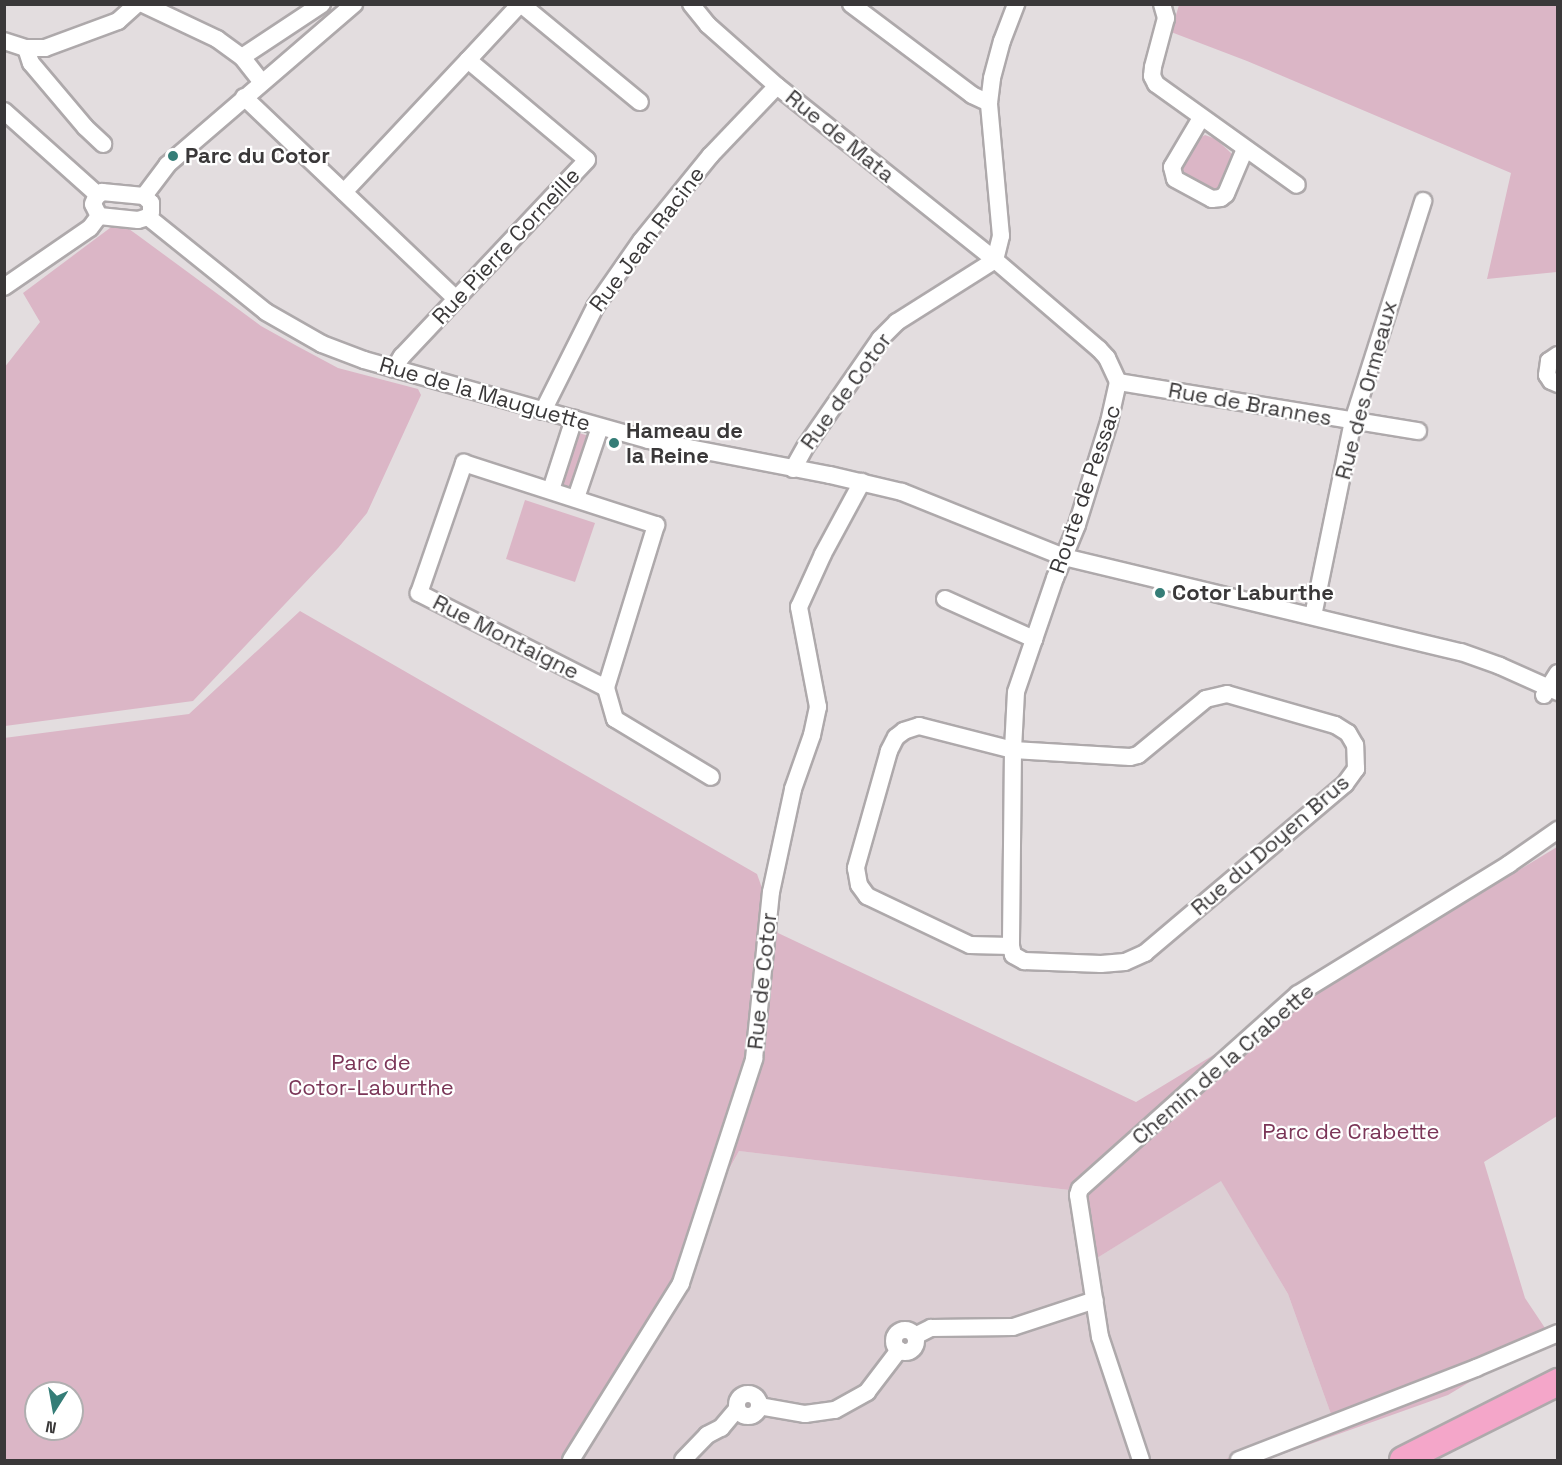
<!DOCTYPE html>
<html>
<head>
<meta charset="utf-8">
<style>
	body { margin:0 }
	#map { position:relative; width:1562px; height:1465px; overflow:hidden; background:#e3dddf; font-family:"Space Grotesk",sans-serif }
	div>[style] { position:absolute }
	.built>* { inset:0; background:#dccfd4 }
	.green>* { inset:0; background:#dbb6c6 }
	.roads { filter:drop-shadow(2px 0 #aea9ab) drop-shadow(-2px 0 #aea9ab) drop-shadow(0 2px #aea9ab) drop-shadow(0 -2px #aea9ab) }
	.minor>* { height:16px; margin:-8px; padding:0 8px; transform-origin:8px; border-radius:8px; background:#fff }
	.minor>.ring { margin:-8px; padding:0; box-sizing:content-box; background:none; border:16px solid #fff; border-radius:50% }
	.highway>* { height:26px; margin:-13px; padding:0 13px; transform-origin:13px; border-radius:13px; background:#f4a6c9 }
	.dots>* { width:16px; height:16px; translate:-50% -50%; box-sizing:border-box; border:3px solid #fff; border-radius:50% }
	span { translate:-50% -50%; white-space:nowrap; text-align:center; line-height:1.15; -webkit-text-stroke:4.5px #fff; paint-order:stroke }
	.street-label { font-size:22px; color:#3a3839 }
	.poi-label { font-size:22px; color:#3a3839; font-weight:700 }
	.left { translate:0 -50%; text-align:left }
	.park-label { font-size:22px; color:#7b3658 }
	.frame { position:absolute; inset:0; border:6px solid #3a3839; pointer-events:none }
	.north { position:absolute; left:24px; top:1381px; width:60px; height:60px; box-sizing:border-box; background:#fff; border:2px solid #b0afb0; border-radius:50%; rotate:191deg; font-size:16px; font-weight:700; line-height:24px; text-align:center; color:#3a3839 }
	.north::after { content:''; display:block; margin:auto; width:21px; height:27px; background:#357d77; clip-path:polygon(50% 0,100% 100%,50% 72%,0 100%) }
</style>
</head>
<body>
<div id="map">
	<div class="built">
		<div style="clip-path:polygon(739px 1151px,1078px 1191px,1089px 1263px,1221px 1180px,1288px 1294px,1332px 1417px,1223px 1460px,578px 1460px)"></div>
	</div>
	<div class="green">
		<div style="clip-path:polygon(1179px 5px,1557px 5px,1557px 272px,1487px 279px,1511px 173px,1247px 61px,1171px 32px)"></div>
		<div style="clip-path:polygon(1205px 135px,1216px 139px,1232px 154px,1221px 190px,1214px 192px,1181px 173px,1180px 168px,1200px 138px)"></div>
		<div style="clip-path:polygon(114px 225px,126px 227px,136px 234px,261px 326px,297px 346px,338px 368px,418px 389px,421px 395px,367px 513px,338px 548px,193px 701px,5px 726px,4px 368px,40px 322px,23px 293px)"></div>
		<div style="clip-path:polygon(579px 433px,589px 436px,572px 491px,560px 486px,575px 434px)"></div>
		<div style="clip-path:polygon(525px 500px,595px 523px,575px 582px,506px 559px)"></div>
		<div style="clip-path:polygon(evenodd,300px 611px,757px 874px,778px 933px,1136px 1102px,1557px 847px,1557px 1116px,1484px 1162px,1525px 1298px,1549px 1334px,1448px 1395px,1266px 1460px,1223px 1460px,1332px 1417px,1288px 1294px,1221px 1181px,1089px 1263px,1078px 1191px,739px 1151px,721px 1184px,688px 1285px,578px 1460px,5px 1460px,4px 738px,189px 714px,300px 611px,36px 1393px,72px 1393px,72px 1429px,36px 1429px,36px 1393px)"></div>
	</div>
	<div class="roads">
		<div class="minor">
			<div style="left:143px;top:4px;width:82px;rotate:25.3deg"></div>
			<div style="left:217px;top:39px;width:31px;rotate:36deg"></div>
			<div style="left:242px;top:57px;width:31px;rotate:52deg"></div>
			<div style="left:521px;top:4px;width:154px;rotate:39.5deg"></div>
			<div style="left:691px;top:4px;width:27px;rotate:51deg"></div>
			<div style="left:708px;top:25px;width:92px;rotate:41.5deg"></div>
			<div style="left:777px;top:86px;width:279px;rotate:38.6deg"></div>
			<div style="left:995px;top:260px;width:137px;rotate:40.6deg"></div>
			<div style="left:1099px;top:349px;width:12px;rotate:48deg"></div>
			<div style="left:1107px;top:358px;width:26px;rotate:65deg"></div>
			<div style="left:1118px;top:382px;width:41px;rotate:102.7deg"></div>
			<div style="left:1109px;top:422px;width:108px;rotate:107.3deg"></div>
			<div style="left:1077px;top:525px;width:57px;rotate:112.5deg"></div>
			<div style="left:1055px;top:578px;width:120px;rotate:108.9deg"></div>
			<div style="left:1016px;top:692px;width:58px;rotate:93deg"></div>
			<div style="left:1013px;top:750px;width:196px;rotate:90.6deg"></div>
			<div style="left:1011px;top:946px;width:9px;rotate:77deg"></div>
			<div style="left:1013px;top:955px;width:13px;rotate:29deg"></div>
			<div style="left:1024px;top:961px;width:77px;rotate:2.2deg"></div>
			<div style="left:1101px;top:964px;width:24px;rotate:-5deg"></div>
			<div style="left:1125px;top:962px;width:22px;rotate:-24deg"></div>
			<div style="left:1145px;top:953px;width:262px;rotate:-40.2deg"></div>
			<div style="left:1345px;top:784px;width:19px;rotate:-54deg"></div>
			<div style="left:1356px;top:769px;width:24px;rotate:-92deg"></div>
			<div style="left:1355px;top:745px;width:14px;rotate:-120deg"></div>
			<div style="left:1348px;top:733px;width:15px;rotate:-148deg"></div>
			<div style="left:1335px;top:725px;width:112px;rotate:-164deg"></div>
			<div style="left:1227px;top:694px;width:22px;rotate:167deg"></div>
			<div style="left:1206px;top:699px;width:88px;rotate:140.5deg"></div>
			<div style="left:1138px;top:755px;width:8px;rotate:166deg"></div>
			<div style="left:1130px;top:757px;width:117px;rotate:-176.6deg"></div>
			<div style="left:1013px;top:750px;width:97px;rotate:-165.7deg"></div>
			<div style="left:919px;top:726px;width:16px;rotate:162deg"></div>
			<div style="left:904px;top:731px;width:10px;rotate:143deg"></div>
			<div style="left:896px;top:737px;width:16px;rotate:117deg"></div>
			<div style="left:889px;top:751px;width:122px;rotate:105.8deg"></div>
			<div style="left:856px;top:868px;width:17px;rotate:80deg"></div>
			<div style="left:859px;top:885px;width:14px;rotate:54deg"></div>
			<div style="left:867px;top:896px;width:114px;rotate:25.4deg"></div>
			<div style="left:970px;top:945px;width:41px;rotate:1.4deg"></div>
			<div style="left:851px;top:4px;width:151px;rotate:36.9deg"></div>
			<div style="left:972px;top:95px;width:19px;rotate:25deg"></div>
			<div style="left:1162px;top:4px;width:15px;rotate:74deg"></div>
			<div style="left:1166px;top:18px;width:51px;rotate:104.9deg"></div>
			<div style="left:1153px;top:67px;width:9px;rotate:96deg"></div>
			<div style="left:1152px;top:76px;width:9px;rotate:63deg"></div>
			<div style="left:1156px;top:84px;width:173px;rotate:35.6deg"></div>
			<div style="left:4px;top:41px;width:23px;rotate:18deg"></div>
			<div style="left:26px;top:48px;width:19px"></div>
			<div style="left:45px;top:48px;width:78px;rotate:-20.3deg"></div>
			<div style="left:118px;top:21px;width:25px;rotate:-42deg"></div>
			<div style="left:26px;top:48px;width:16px;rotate:72deg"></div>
			<div style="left:31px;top:63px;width:84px;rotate:49.8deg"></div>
			<div style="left:85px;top:127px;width:25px;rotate:43deg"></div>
			<div style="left:242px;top:57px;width:96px;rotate:-33.5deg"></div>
			<div style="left:468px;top:60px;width:76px;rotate:-47.1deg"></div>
			<div style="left:244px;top:97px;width:293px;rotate:43.6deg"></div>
			<div style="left:4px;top:111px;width:126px;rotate:41.8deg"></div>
			<div style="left:1201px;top:118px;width:57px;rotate:120.6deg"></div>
			<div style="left:1172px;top:167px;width:12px;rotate:76deg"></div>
			<div style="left:1175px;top:179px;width:42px;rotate:28.4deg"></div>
			<div style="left:1212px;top:199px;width:9px;rotate:-6deg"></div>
			<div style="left:1221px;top:198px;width:6px;rotate:-39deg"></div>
			<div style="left:1226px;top:194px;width:49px;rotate:-67.1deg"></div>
			<div style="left:102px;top:192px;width:42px;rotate:5.4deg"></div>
			<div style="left:144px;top:196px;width:10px;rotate:45deg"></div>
			<div style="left:151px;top:203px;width:9px;rotate:90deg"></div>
			<div style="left:151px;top:212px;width:6px;rotate:121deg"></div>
			<div style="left:148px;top:217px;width:10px;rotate:163deg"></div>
			<div style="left:138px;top:220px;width:39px;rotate:-174deg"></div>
			<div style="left:99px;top:216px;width:13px;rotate:-117deg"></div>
			<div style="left:93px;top:204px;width:8px;rotate:-67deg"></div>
			<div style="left:96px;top:197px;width:8px;rotate:-40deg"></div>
			<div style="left:344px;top:192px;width:181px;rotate:-46.8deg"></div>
			<div style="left:468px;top:60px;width:155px;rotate:40deg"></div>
			<div style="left:587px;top:160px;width:270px;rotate:133.3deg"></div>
			<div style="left:402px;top:356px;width:15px;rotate:122deg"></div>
			<div style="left:144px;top:196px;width:39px;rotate:-53deg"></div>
			<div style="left:167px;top:165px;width:247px;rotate:-40.7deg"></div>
			<div style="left:148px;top:217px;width:151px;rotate:38.8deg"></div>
			<div style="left:266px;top:312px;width:64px;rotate:29.7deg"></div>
			<div style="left:322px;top:344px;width:45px;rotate:20.9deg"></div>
			<div style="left:364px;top:360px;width:295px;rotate:15.7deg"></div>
			<div style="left:648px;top:440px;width:185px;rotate:10.9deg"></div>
			<div style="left:830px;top:475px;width:74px;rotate:13.3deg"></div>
			<div style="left:902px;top:492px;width:175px;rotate:21.9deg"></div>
			<div style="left:1064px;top:557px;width:408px;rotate:13.5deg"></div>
			<div style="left:1461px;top:652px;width:41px;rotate:19.7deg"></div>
			<div style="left:1500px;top:666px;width:64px;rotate:24.1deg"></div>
			<div style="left:995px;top:260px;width:25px;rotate:-76deg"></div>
			<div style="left:1001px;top:236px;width:134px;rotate:-95.2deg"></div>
			<div style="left:989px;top:103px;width:25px;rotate:-83deg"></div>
			<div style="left:992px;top:78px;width:38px;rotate:-75deg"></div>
			<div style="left:1002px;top:41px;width:40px;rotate:-69deg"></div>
			<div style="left:4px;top:287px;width:104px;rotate:-34.5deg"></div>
			<div style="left:90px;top:228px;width:15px;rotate:-53deg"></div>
			<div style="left:1558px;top:355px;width:11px;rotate:146deg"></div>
			<div style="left:1549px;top:361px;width:14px;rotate:98deg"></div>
			<div style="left:1547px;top:375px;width:7px;rotate:56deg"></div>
			<div style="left:1551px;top:381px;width:8px;rotate:23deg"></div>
			<div style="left:1118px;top:382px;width:304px;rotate:9.3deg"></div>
			<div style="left:543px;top:411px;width:116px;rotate:-63.4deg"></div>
			<div style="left:595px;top:307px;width:80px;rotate:-55.1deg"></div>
			<div style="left:641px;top:241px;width:111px;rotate:-50.9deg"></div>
			<div style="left:711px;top:155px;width:95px;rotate:-46.3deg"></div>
			<div style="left:793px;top:469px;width:26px;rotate:-61deg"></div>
			<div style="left:806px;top:446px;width:130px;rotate:-55.3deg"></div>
			<div style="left:880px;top:339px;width:24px;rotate:-45deg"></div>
			<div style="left:897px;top:322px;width:116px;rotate:-32.3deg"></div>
			<div style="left:551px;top:490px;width:75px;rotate:-72.1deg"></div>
			<div style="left:576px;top:498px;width:75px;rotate:-71.3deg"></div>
			<div style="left:945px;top:599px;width:98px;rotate:24.2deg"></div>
			<div style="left:1313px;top:616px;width:199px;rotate:-78.4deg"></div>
			<div style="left:1353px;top:421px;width:231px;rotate:-72.3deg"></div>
			<div style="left:606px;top:688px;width:210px;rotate:-153.1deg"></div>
			<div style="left:419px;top:593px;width:138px;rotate:-70.9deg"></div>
			<div style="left:464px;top:463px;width:202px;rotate:17.9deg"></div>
			<div style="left:656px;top:525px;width:170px;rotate:107.1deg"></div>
			<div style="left:606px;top:688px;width:32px;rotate:74deg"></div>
			<div style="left:615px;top:719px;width:112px;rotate:31.1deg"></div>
			<div style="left:1544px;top:695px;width:26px;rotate:-58deg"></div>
			<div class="ring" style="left:894px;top:1330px;width:6px;height:6px"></div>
			<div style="left:915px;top:1336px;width:18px;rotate:-27deg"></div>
			<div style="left:931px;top:1328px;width:82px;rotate:-0.7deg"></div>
			<div style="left:1013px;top:1327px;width:86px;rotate:-18.2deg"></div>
			<div class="ring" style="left:737px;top:1394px;width:6px;height:6px"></div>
			<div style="left:759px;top:1406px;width:47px;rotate:9.9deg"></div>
			<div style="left:805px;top:1414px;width:30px;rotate:-8deg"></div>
			<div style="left:835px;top:1410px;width:37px;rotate:-29deg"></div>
			<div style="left:867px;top:1392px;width:53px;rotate:-52.7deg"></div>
			<div style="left:571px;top:1460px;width:208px;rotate:-58.1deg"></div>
			<div style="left:681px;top:1283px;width:236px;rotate:-71.9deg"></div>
			<div style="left:754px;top:1059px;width:168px;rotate:-84.2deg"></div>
			<div style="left:771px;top:892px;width:105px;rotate:-77.9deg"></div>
			<div style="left:793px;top:789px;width:57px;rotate:-70.6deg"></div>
			<div style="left:812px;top:735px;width:29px;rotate:-78deg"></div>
			<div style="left:818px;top:707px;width:102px;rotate:-100.8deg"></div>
			<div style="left:799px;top:607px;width:58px;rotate:-65.6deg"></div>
			<div style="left:823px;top:554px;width:82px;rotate:-61.6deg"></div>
			<div style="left:683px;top:1460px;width:35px;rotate:-46deg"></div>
			<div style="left:707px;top:1435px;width:16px;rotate:-27deg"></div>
			<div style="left:721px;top:1428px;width:25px;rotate:-50deg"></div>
			<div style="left:1141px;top:1460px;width:130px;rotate:-108.4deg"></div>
			<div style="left:1100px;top:1337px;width:144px;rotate:-98.8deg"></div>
			<div style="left:1078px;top:1195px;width:6px;rotate:-72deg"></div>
			<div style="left:1080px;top:1189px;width:292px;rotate:-41.8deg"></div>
			<div style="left:1298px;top:994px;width:248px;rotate:-31.6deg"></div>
			<div style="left:1509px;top:864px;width:60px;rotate:-34.8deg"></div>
			<div style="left:1239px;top:1460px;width:254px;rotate:-21.2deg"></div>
			<div style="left:1476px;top:1368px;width:89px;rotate:-23.1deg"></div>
		</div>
		<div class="highway">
			<div style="left:1403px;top:1460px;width:174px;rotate:-26.7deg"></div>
		</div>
	</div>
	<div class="dots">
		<div style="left:173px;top:156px;background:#357d77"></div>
		<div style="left:614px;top:443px;background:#357d77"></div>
		<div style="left:1160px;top:593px;background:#357d77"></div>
	</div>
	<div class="street-label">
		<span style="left:840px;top:136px;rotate:39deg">Rue de Mata</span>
		<span style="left:647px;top:239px;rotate:-53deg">Rue Jean Racine</span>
		<span style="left:506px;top:246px;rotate:-47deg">Rue Pierre Corneille</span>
		<span style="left:1366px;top:390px;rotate:-75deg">Rue des Ormeaux</span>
		<span style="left:846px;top:391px;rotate:-54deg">Rue de Cotor</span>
		<span style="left:485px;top:394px;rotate:16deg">Rue de la Mauguette</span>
		<span style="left:1250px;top:404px;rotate:10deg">Rue de Brannes</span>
		<span style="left:1085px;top:489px;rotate:-71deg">Route de Pessac</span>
		<span style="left:506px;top:637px;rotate:27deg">Rue Montaigne</span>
		<span style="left:1270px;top:845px;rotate:-41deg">Rue du Doyen Brus</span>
		<span style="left:762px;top:981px;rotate:-84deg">Rue de Cotor</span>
		<span style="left:1223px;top:1064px;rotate:-41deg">Chemin de la Crabette</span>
	</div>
	<div class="poi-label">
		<span class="left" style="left:185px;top:156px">Parc du Cotor</span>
		<span class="left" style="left:626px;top:443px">Hameau de<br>la Reine</span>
		<span class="left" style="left:1172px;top:593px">Cotor Laburthe</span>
	</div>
	<div class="park-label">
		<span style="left:371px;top:1075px">Parc de<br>Cotor-Laburthe</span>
		<span style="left:1351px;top:1132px">Parc de Crabette</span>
	</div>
	<div class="frame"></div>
	<div class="north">N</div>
</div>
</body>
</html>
